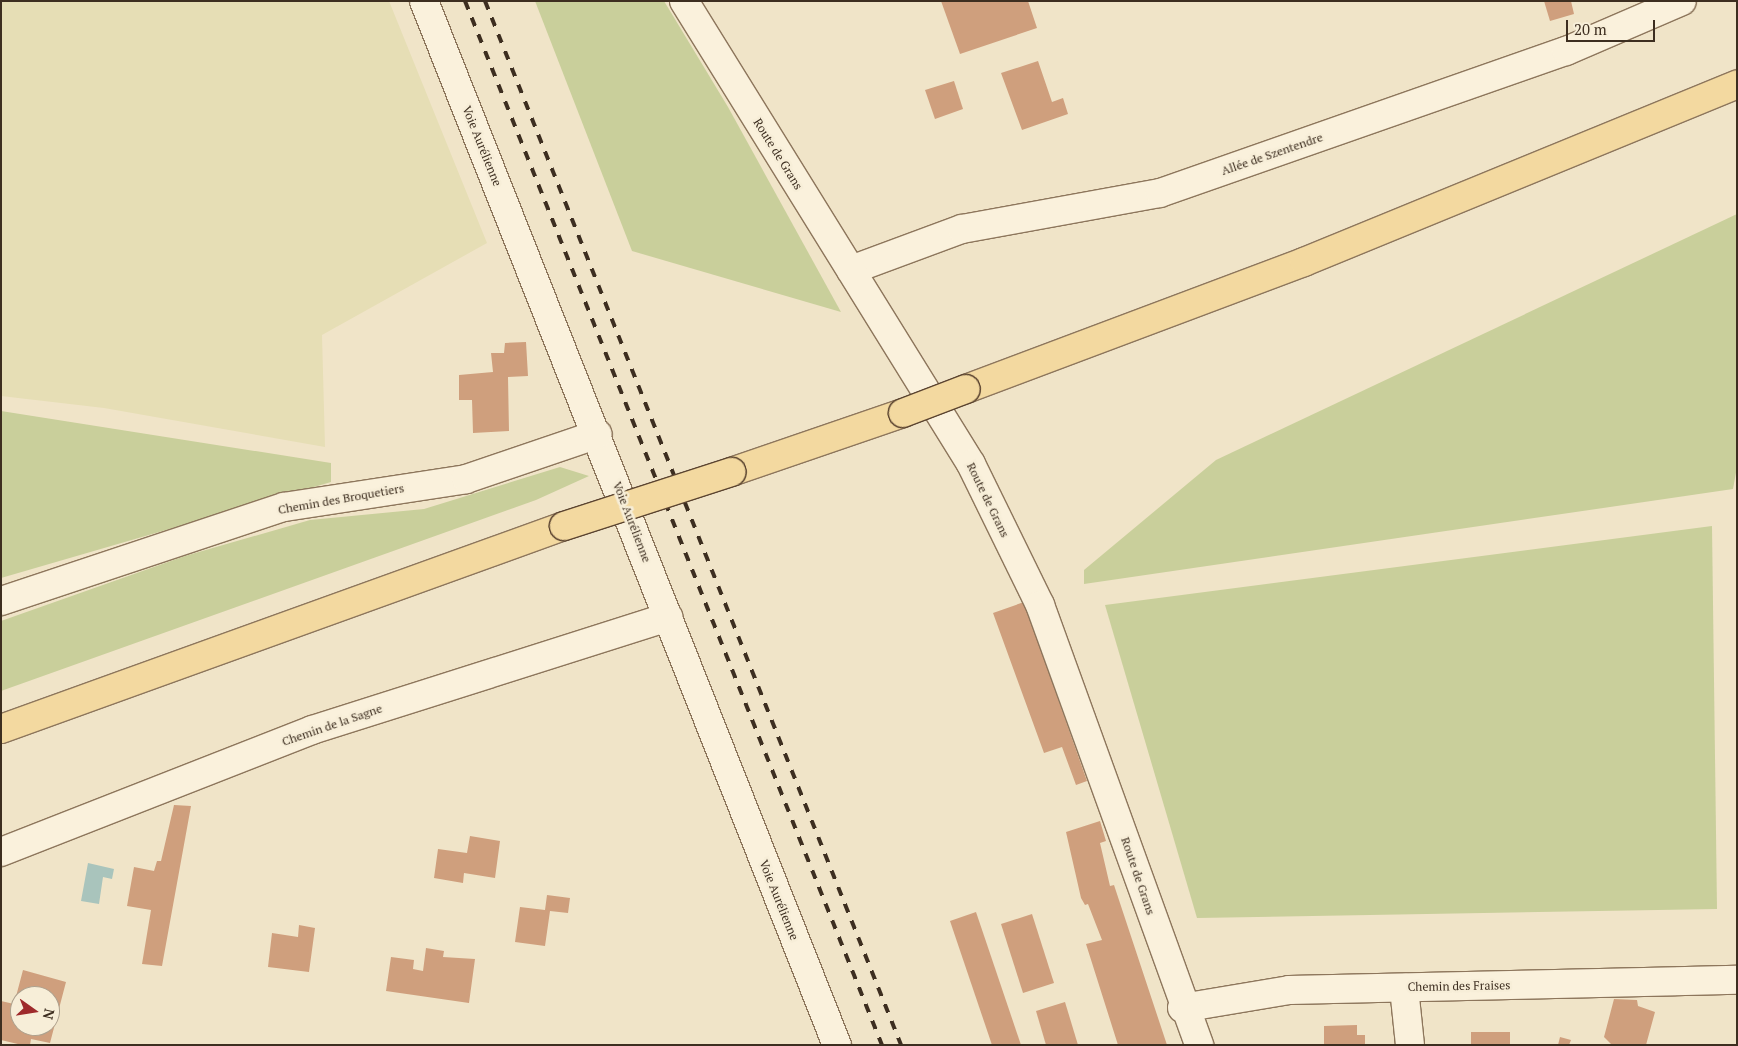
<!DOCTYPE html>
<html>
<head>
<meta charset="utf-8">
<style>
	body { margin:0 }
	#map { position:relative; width:1738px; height:1046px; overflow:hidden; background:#f0e4c8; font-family:"PT Serif",serif }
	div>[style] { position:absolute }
	.farmland>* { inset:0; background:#e6deb5 }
	.green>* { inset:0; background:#c9cf9b }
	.water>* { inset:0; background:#a9c4bc }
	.building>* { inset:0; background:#cf9f7d }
	.roads { filter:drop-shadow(1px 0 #8d765c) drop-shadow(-1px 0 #8d765c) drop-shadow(0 1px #8d765c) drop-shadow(0 -1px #8d765c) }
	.minor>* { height:28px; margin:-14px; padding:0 14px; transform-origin:14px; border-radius:14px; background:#faf1dc }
	.tertiary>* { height:28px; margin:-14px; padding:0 14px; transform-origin:14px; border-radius:14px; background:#faf1dc }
	.primary>* { height:28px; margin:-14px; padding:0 14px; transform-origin:14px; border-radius:14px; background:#f3d9a0 }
	.rail>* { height:4px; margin-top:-2px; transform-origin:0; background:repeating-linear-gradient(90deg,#3d2e20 0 9px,transparent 0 18px) }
	.bridges { filter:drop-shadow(1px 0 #5b4430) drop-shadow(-1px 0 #5b4430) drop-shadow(0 1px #5b4430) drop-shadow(0 -1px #5b4430) }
	.primary-bridge>* { height:28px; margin:-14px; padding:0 14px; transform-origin:14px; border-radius:14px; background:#f3d9a0 }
	span { translate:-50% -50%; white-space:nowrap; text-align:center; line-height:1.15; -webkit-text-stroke:5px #f7eed8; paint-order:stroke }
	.street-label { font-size:12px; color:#3d2e20 }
	.frame { position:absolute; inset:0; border:2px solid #3d2e20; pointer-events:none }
	.north { position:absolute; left:10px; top:986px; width:50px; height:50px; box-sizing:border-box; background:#f7eed8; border:1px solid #ada18e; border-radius:50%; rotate:103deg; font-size:14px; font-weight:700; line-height:20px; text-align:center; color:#3d2e20 }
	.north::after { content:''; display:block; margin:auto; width:18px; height:22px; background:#9e2a2b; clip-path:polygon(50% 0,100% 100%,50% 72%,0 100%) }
	.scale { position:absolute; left:1566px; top:20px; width:89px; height:22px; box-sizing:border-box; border:2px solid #3d2e20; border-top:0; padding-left:6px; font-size:15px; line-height:18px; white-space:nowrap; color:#3d2e20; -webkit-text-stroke:4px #f7eed8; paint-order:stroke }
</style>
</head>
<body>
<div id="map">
	<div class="farmland">
		<div style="clip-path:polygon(1px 1px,389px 1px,487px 243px,322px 335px,325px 447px,104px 408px,1px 396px)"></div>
	</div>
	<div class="green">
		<div style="clip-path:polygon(535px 1px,664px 1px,728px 107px,841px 312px,632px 251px)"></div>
		<div style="clip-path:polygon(1737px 214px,1737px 467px,1733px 489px,1084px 584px,1084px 570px,1216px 460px)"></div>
		<div style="clip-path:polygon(1px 411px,331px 463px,331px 482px,1px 578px)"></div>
		<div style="clip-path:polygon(560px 467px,589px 476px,536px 500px,1px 691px,1px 621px,185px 556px,310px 520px,424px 509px)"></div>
		<div style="clip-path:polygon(1712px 526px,1717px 909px,1197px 918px,1105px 605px)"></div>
	</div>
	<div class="water">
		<div style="clip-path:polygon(88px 863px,114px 869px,112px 879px,103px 877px,99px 904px,81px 901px)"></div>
	</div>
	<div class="building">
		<div style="clip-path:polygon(941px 1px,1028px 1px,1037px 28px,960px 54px)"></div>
		<div style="clip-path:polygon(1544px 1px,1571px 1px,1574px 14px,1550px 21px)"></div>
		<div style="clip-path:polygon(1038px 61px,1052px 102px,1063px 98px,1068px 114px,1022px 130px,1001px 73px)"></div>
		<div style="clip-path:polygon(954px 81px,963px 109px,935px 119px,925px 90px)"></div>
		<div style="clip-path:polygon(526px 342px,528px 376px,508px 377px,509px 431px,473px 433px,472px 400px,459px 400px,459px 375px,493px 372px,491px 353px,504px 353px,505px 343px)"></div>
		<div style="clip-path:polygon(1024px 602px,1087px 781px,1076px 785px,1062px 747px,1044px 753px,993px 613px)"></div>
		<div style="clip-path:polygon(174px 805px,191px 806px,162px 966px,142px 964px,151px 910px,127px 906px,134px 867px,154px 871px,157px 861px,161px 861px)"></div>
		<div style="clip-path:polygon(1100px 821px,1106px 841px,1100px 843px,1110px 886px,1114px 885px,1167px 1045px,1118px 1045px,1086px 944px,1102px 940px,1088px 904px,1085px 905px,1081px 898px,1066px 832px)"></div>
		<div style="clip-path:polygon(470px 836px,500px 841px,495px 878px,464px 873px,463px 883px,434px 878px,438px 849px,467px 853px)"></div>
		<div style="clip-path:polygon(547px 895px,570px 898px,568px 913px,550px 911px,545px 946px,515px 942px,520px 907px,545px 910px)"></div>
		<div style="clip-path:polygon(976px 912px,1021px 1045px,992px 1045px,950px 921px)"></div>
		<div style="clip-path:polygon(1032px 914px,1054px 983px,1023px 993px,1001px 924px)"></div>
		<div style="clip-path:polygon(299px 925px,315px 928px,309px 972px,268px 967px,272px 933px,298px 937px)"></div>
		<div style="clip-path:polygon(426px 948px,444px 951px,443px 957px,475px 959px,469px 1003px,386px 991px,391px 957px,414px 960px,413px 969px,423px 971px)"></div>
		<div style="clip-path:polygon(evenodd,23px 970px,66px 982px,50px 1043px,31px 1039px,30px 1045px,22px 1045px,1px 1040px,1px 1001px,14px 1004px,23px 970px,20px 996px,50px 996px,50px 1026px,20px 1026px,20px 996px)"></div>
		<div style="clip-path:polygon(1614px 999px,1637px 1000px,1638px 1006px,1655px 1012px,1646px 1045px,1612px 1045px,1604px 1037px)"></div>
		<div style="clip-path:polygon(1065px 1002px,1078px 1045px,1046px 1045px,1036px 1011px)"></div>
		<div style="clip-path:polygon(1357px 1025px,1357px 1035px,1365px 1035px,1365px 1045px,1324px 1045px,1324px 1026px)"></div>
		<div style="clip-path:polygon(1471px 1032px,1510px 1032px,1510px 1045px,1471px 1045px)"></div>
		<div style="clip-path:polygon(1560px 1037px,1571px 1040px,1569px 1045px,1558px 1045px)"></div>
	</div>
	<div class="roads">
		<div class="minor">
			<div style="left:424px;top:1px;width:1123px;rotate:68.42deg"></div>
			<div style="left:851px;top:270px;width:118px;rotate:-20.3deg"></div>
			<div style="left:962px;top:229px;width:201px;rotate:-10.3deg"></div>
			<div style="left:1160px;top:193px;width:430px;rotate:-19.3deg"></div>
			<div style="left:1566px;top:51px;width:126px;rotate:-23.3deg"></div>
			<div style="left:1px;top:601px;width:298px;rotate:-18.4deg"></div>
			<div style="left:284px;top:507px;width:184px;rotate:-8.7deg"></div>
			<div style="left:466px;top:479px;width:139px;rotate:-18.8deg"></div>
			<div style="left:1px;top:852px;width:334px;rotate:-21.4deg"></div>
			<div style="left:312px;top:730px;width:374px;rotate:-17.6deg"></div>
			<div style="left:1404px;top:988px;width:57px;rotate:84deg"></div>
			<div style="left:1182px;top:1008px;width:109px;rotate:-9.5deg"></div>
			<div style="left:1289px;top:990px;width:448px;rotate:-1.3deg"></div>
		</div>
		<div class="tertiary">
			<div style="left:684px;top:1px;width:545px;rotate:58.21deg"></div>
			<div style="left:971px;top:464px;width:157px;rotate:63.9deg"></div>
			<div style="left:1040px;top:605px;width:468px;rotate:70.1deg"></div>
		</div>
		<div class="primary">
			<div style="left:966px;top:389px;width:361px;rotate:-20.6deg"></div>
			<div style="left:1304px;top:262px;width:468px;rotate:-22.3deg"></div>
			<div style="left:731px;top:472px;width:182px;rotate:-18.9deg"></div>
			<div style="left:1px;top:729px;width:598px;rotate:-19.83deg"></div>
		</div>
	</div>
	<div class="rail">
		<div style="left:465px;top:1px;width:1124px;rotate:68.23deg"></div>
		<div style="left:485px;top:1px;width:1124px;rotate:68.27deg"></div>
	</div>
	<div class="bridges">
		<div class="primary-bridge">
			<div style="left:903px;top:413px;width:67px;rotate:-20.9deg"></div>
			<div style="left:564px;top:526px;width:176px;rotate:-17.9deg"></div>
		</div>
	</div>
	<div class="street-label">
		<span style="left:482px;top:146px;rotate:68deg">Voie Aurélienne</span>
		<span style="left:778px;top:154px;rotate:58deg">Route de Grans</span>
		<span style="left:1272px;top:154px;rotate:-19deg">Allée de Szentendre</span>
		<span style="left:341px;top:499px;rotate:-10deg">Chemin des Broquetiers</span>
		<span style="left:988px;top:500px;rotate:64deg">Route de Grans</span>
		<span style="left:632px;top:522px;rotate:69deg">Voie Aurélienne</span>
		<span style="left:332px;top:725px;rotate:-19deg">Chemin de la Sagne</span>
		<span style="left:1138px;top:876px;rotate:71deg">Route de Grans</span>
		<span style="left:779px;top:900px;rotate:68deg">Voie Aurélienne</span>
		<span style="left:1459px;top:986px;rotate:-1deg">Chemin des Fraises</span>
	</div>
	<div class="frame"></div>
	<div class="north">N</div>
	<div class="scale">20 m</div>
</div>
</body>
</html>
